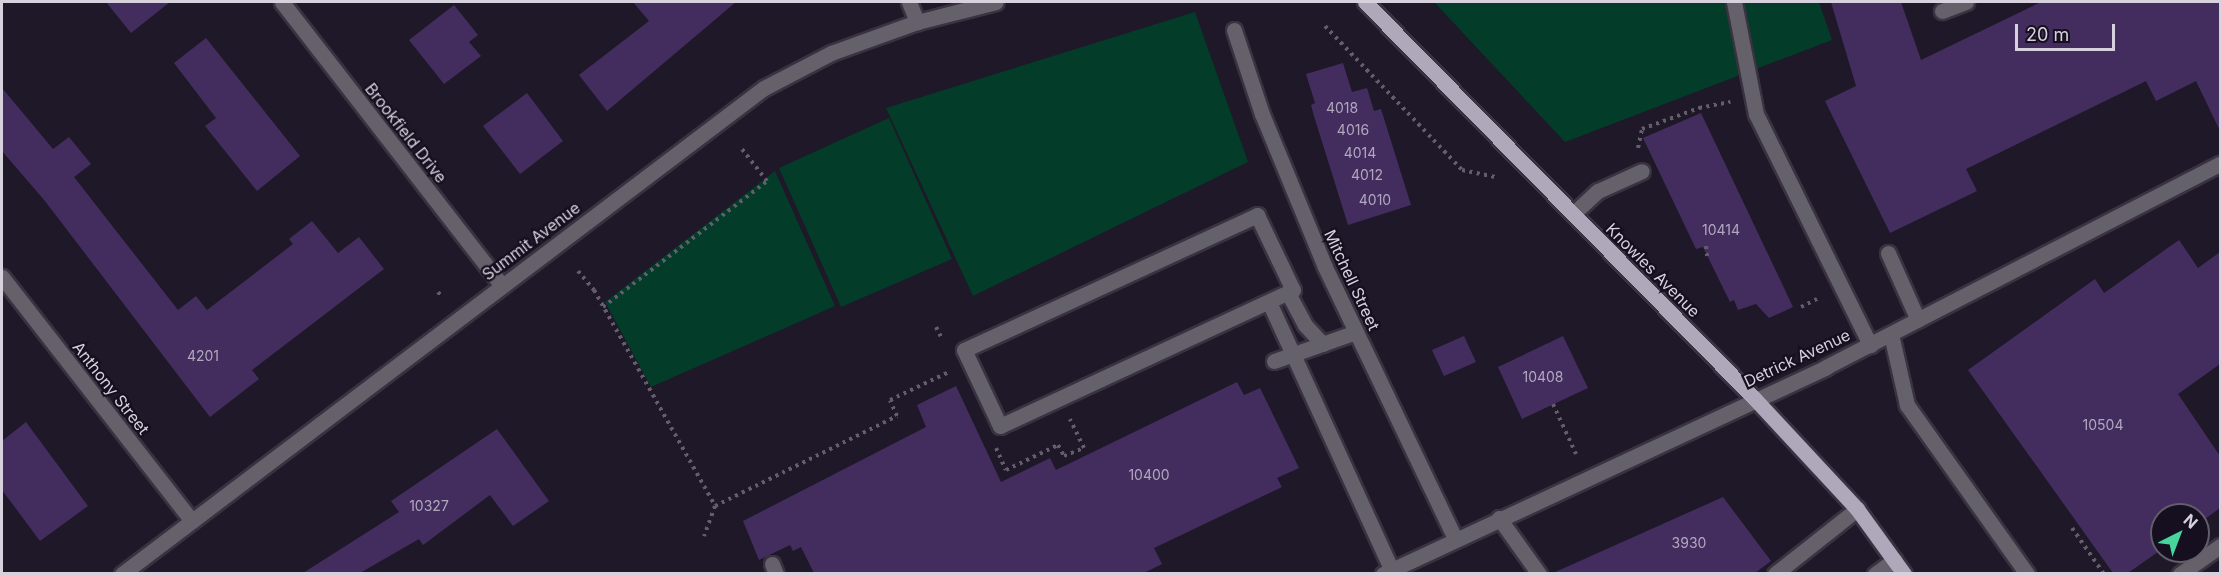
<!DOCTYPE html>
<html>
<head>
<meta charset="utf-8">
<style>
	body { margin:0 }
	#map { position:relative; width:2222px; height:575px; overflow:hidden; background:#1f1828; font-family:Inter,sans-serif }
	div>[style] { position:absolute }
	.green>* { inset:0; background:#033c28 }
	.building>* { inset:0; background:#432d5f }
	.path>* { height:4px; margin-top:-2px; transform-origin:0; background:repeating-linear-gradient(90deg,#635d6c 0 3px,transparent 0 7.5px) }
	.roads { filter:drop-shadow(2px 0 #393241) drop-shadow(-2px 0 #393241) drop-shadow(0 2px #393241) drop-shadow(0 -2px #393241) }
	.minor>* { height:15px; margin:-7.5px; padding:0 7.5px; transform-origin:7.5px; border-radius:7.5px; background:#65616a }
	.major>* { height:15px; margin:-7.5px; padding:0 7.5px; transform-origin:7.5px; border-radius:7.5px; background:#afa8bb }
	span { translate:-50% -50%; white-space:nowrap; text-align:center; line-height:1.15; -webkit-text-stroke:4.5px #160f1f; paint-order:stroke }
	.number-label { font-size:14px; color:#b1a8be }
	.number-label span { -webkit-text-stroke-width:0 }
	.street-label { font-size:16px; color:#d6d1dd }
	.frame { position:absolute; inset:0; border:3px solid #d6d1dd; pointer-events:none }
	.north { position:absolute; left:2150px; top:503px; width:60px; height:60px; box-sizing:border-box; background:#160f1f; border:2px solid #635d6b; border-radius:50%; rotate:42deg; font-size:16px; font-weight:700; line-height:24px; text-align:center; color:#d6d1dd }
	.north::after { content:''; display:block; margin:auto; width:21px; height:27px; background:#48d49d; clip-path:polygon(50% 0,100% 100%,50% 72%,0 100%) }
	.scale { position:absolute; left:2015px; top:24px; width:100px; height:27px; box-sizing:border-box; border:3px solid #d6d1dd; border-top:0; padding-left:8px; font-size:18px; line-height:21px; white-space:nowrap; color:#d6d1dd; -webkit-text-stroke:4px #160f1f; paint-order:stroke }
</style>
</head>
<body>
<div id="map">
	<div class="green">
		<div style="clip-path:polygon(1434px 2px,1819px 2px,1832px 40px,1565px 142px)"></div>
		<div style="clip-path:polygon(1195px 12px,1248px 162px,973px 296px,886px 108px)"></div>
		<div style="clip-path:polygon(889px 118px,952px 259px,841px 307px,779px 168px)"></div>
		<div style="clip-path:polygon(775px 171px,835px 306px,651px 387px,605px 302px)"></div>
	</div>
	<div class="building">
		<div style="clip-path:polygon(106px 2px,170px 2px,131px 33px)"></div>
		<div style="clip-path:polygon(633px 2px,736px 2px,607px 111px,579px 75px,649px 21px)"></div>
		<div style="clip-path:polygon(1831px 2px,1901px 2px,1921px 60px,2041px 2px,2220px 2px,2220px 131px,2196px 81px,2156px 101px,2146px 81px,1966px 169px,1977px 191px,1890px 233px,1825px 101px,1856px 86px)"></div>
		<div style="clip-path:polygon(454px 5px,478px 35px,469px 42px,481px 56px,444px 84px,409px 40px)"></div>
		<div style="clip-path:polygon(206px 38px,300px 156px,257px 191px,205px 126px,216px 118px,174px 63px)"></div>
		<div style="clip-path:polygon(1343px 63px,1352px 92px,1367px 88px,1374px 111px,1381px 109px,1411px 205px,1348px 225px,1314px 116px,1311px 105px,1315px 103px,1306px 74px)"></div>
		<div style="clip-path:polygon(2px 88px,53px 149px,69px 137px,91px 164px,74px 177px,178px 310px,196px 296px,207px 310px,293px 244px,289px 239px,312px 221px,338px 253px,359px 237px,384px 269px,252px 370px,259px 379px,210px 417px,45px 201px,2px 151px)"></div>
		<div style="clip-path:polygon(527px 93px,563px 141px,520px 174px,483px 126px)"></div>
		<div style="clip-path:polygon(1701px 113px,1793px 307px,1769px 318px,1756px 304px,1738px 310px,1734px 300px,1730px 302px,1703px 247px,1696px 249px,1643px 138px)"></div>
		<div style="clip-path:polygon(2179px 240px,2198px 268px,2220px 252px,2220px 364px,2178px 394px,2220px 456px,2220px 508px,2198px 524px,2198px 515px,2162px 515px,2162px 549px,2128px 573px,2113px 573px,1968px 370px,2095px 279px,2104px 293px)"></div>
		<div style="clip-path:polygon(1464px 336px,1476px 362px,1444px 376px,1432px 350px)"></div>
		<div style="clip-path:polygon(1563px 336px,1588px 388px,1522px 419px,1498px 367px)"></div>
		<div style="clip-path:polygon(1237px 382px,1244px 395px,1260px 388px,1299px 468px,1277px 478px,1282px 487px,1154px 548px,1162px 564px,1144px 573px,814px 573px,801px 547px,793px 551px,790px 545px,759px 560px,743px 521px,926px 427px,917px 405px,956px 386px,1001px 482px,1050px 458px,1056px 470px)"></div>
		<div style="clip-path:polygon(26px 422px,88px 506px,40px 541px,2px 490px,2px 441px)"></div>
		<div style="clip-path:polygon(497px 429px,549px 501px,513px 526px,490px 495px,423px 545px,419px 539px,360px 573px,303px 573px,399px 512px,391px 501px)"></div>
		<div style="clip-path:polygon(1723px 497px,1771px 561px,1755px 573px,1553px 573px)"></div>
	</div>
	<div class="path">
		<div style="left:1325px;top:26px;width:199px;rotate:46.4deg"></div>
		<div style="left:1462px;top:170px;width:34px;rotate:12deg"></div>
		<div style="left:1638px;top:148px;width:19px;rotate:-78deg"></div>
		<div style="left:1642px;top:129px;width:61px;rotate:-20.2deg"></div>
		<div style="left:1699px;top:108px;width:32px;rotate:-11deg"></div>
		<div style="left:1706px;top:246px;width:10px;rotate:84deg"></div>
		<div style="left:578px;top:271px;width:25px;rotate:50deg"></div>
		<div style="left:594px;top:290px;width:248px;rotate:60.7deg"></div>
		<div style="left:715px;top:506px;width:32px;rotate:110deg"></div>
		<div style="left:438px;top:292px;width:6px;rotate:51deg"></div>
		<div style="left:603px;top:307px;width:207px;rotate:-37.5deg"></div>
		<div style="left:767px;top:181px;width:41px;rotate:-128deg"></div>
		<div style="left:1801px;top:307px;width:20px;rotate:-27deg"></div>
		<div style="left:936px;top:327px;width:13px;rotate:63deg"></div>
		<div style="left:1553px;top:404px;width:55px;rotate:65.3deg"></div>
		<div style="left:996px;top:448px;width:24px;rotate:66deg"></div>
		<div style="left:1006px;top:470px;width:58px;rotate:-25.7deg"></div>
		<div style="left:1058px;top:445px;width:13px;rotate:61deg"></div>
		<div style="left:1064px;top:456px;width:22px;rotate:-22deg"></div>
		<div style="left:1084px;top:448px;width:32px;rotate:-116deg"></div>
		<div style="left:715px;top:506px;width:203px;rotate:-26.3deg"></div>
		<div style="left:897px;top:416px;width:17px;rotate:-114deg"></div>
		<div style="left:890px;top:400px;width:65px;rotate:-25.4deg"></div>
		<div style="left:2072px;top:528px;width:56px;rotate:55.2deg"></div>
	</div>
	<div class="roads">
		<div class="minor">
			<div style="left:282px;top:2px;width:359px;rotate:52.2deg"></div>
			<div style="left:909px;top:2px;width:22px;rotate:68deg"></div>
			<div style="left:1734px;top:2px;width:114px;rotate:78.9deg"></div>
			<div style="left:1756px;top:114px;width:258px;rotate:63.7deg"></div>
			<div style="left:1942px;top:11px;width:26px;rotate:-21deg"></div>
			<div style="left:1234px;top:30px;width:89px;rotate:71.6deg"></div>
			<div style="left:1262px;top:114px;width:165px;rotate:67.6deg"></div>
			<div style="left:1325px;top:267px;width:301px;rotate:64.4deg"></div>
			<div style="left:1573px;top:214px;width:34px;rotate:-43deg"></div>
			<div style="left:1598px;top:191px;width:48px;rotate:-24.4deg"></div>
			<div style="left:1257px;top:215px;width:83px;rotate:64.4deg"></div>
			<div style="left:1293px;top:290px;width:323px;rotate:155.1deg"></div>
			<div style="left:1000px;top:426px;width:84px;rotate:-115.3deg"></div>
			<div style="left:964px;top:350px;width:323px;rotate:-24.7deg"></div>
			<div style="left:1888px;top:253px;width:73px;rotate:65.9deg"></div>
			<div style="left:2px;top:277px;width:309px;rotate:52.1deg"></div>
			<div style="left:1288px;top:293px;width:36px;rotate:62deg"></div>
			<div style="left:1305px;top:325px;width:26px;rotate:47deg"></div>
			<div style="left:1269px;top:302px;width:294px;rotate:65.4deg"></div>
			<div style="left:1891px;top:334px;width:73px;rotate:77.3deg"></div>
			<div style="left:1907px;top:405px;width:207px;rotate:54.6deg"></div>
			<div style="left:1274px;top:361px;width:87px;rotate:-19.5deg"></div>
			<div style="left:1499px;top:518px;width:69px;rotate:54.5deg"></div>
			<div style="left:772px;top:564px;width:11px;rotate:68deg"></div>
			<div style="left:122px;top:574px;width:805px;rotate:-37.13deg"></div>
			<div style="left:764px;top:88px;width:76px;rotate:-27.6deg"></div>
			<div style="left:831px;top:53px;width:91px;rotate:-19.8deg"></div>
			<div style="left:917px;top:22px;width:81px;rotate:-14.2deg"></div>
			<div style="left:1383px;top:574px;width:489px;rotate:-25deg"></div>
			<div style="left:1826px;top:367px;width:443px;rotate:-27.3deg"></div>
			<div style="left:1775px;top:574px;width:105px;rotate:-38.4deg"></div>
			<div style="left:1875px;top:574px;width:24px;rotate:-36deg"></div>
			<div style="left:2180px;top:574px;width:49px;rotate:-35deg"></div>
		</div>
		<div class="major">
			<div style="left:1365px;top:2px;width:555px;rotate:45.51deg"></div>
			<div style="left:1754px;top:398px;width:151px;rotate:47.1deg"></div>
			<div style="left:1857px;top:509px;width:80px;rotate:54.1deg"></div>
		</div>
	</div>
	<div class="number-label">
		<span style="left:1342px;top:108px">4018</span>
		<span style="left:1353px;top:130px">4016</span>
		<span style="left:1360px;top:153px">4014</span>
		<span style="left:1367px;top:175px">4012</span>
		<span style="left:1375px;top:200px">4010</span>
		<span style="left:1721px;top:230px">10414</span>
		<span style="left:203px;top:356px">4201</span>
		<span style="left:1543px;top:377px">10408</span>
		<span style="left:2103px;top:425px">10504</span>
		<span style="left:1149px;top:475px">10400</span>
		<span style="left:429px;top:506px">10327</span>
		<span style="left:1689px;top:543px">3930</span>
	</div>
	<div class="street-label">
		<span style="left:406px;top:133px;rotate:52deg">Brookfield Drive</span>
		<span style="left:531px;top:241px;rotate:-37deg">Summit Avenue</span>
		<span style="left:1653px;top:270px;rotate:45deg">Knowles Avenue</span>
		<span style="left:1352px;top:280px;rotate:65deg">Mitchell Street</span>
		<span style="left:1797px;top:358px;rotate:-25deg">Detrick Avenue</span>
		<span style="left:111px;top:388px;rotate:52deg">Anthony Street</span>
	</div>
	<div class="frame"></div>
	<div class="north">N</div>
	<div class="scale">20 m</div>
</div>
</body>
</html>
